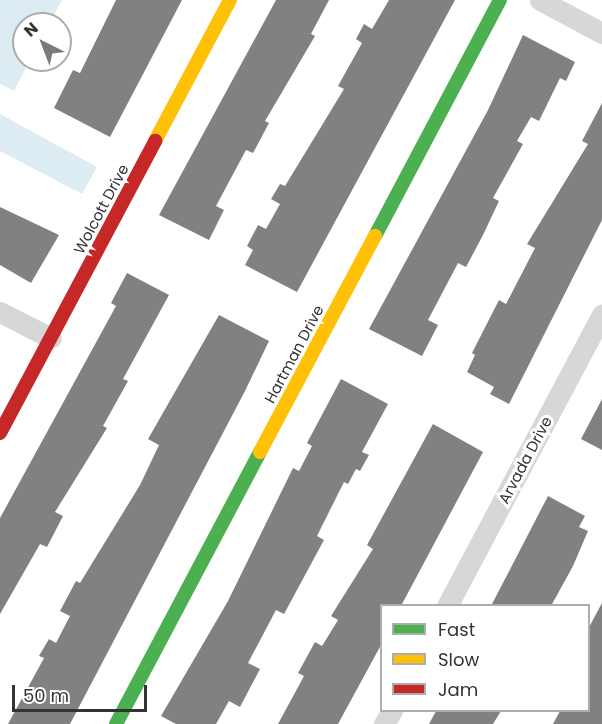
<!DOCTYPE html>
<html>
<head>
<meta charset="utf-8">
<style>
	body { margin:0 }
	#map { position:relative; width:602px; height:724px; overflow:hidden; background:#fff; font-family:Poppins,sans-serif }
	div>[style] { position:absolute }
	.water>* { inset:0; background:#ddebf3 }
	.building>* { inset:0; background:#818181 }
	.street>* { height:21px; margin:-10.5px; padding:0 10.5px; transform-origin:10.5px; border-radius:10.5px; background:#d7d7d7 }
	.fast>* { height:14px; margin:-7px; padding:0 7px; transform-origin:7px; border-radius:7px; background:#4caf50 }
	.slow>* { height:14px; margin:-7px; padding:0 7px; transform-origin:7px; border-radius:7px; background:#ffc107 }
	.jam>* { height:14px; margin:-7px; padding:0 7px; transform-origin:7px; border-radius:7px; background:#c62828 }
	span { translate:-50% -50%; white-space:nowrap; text-align:center; line-height:1.15; -webkit-text-stroke:6px #fff; paint-order:stroke }
	.street-label { font-size:15px; color:#333 }
	.legend { position:absolute; left:380px; top:604px; width:210px; height:108px; box-sizing:border-box; background:#fff; border:2px solid #adadad; margin:0; padding:8px 10px; list-style:none; font-size:18px; color:#333 }
	.legend li { display:flex; align-items:center; gap:12px; height:30px }
	.legend b { width:30px; border:2px solid #adadad }
	.north { position:absolute; left:12px; top:12px; width:60px; height:60px; box-sizing:border-box; background:#fff; border:2px solid #adadad; border-radius:50%; rotate:318deg; font-size:16px; font-weight:700; line-height:24px; text-align:center; color:#333 }
	.north::after { content:''; display:block; margin:auto; width:21px; height:27px; background:#7a7a7a; clip-path:polygon(50% 0,100% 100%,50% 72%,0 100%) }
	.scale { position:absolute; left:12px; top:685px; width:135px; height:27px; box-sizing:border-box; border:3px solid #333; border-top:0; padding-left:8px; font-size:18px; line-height:21px; white-space:nowrap; color:#333; -webkit-text-stroke:4px #fff; paint-order:stroke }
</style>
</head>
<body>
<div id="map">
	<div class="water">
		<div style="clip-path:polygon(0 0,62px 0,49px 24px,24px 24px,24px 60px,30px 60px,14px 91px,0 84px)"></div>
		<div style="clip-path:polygon(0 114px,97px 167px,82px 194px,0 151px)"></div>
	</div>
	<div class="building">
		<div style="clip-path:polygon(116px 0,182px 0,110px 137px,54px 108px,73px 70px,80px 73px)"></div>
		<div style="clip-path:polygon(276px 0,329px 0,311px 34px,315px 36px,265px 121px,269px 123px,253px 153px,246px 150px,216px 206px,224px 210px,209px 240px,159px 215px)"></div>
		<div style="clip-path:polygon(389px 0,455px 0,297px 292px,245px 265px,253px 250px,247px 246px,258px 225px,266px 229px,280px 204px,271px 199px,280px 184px,285px 186px,344px 89px,338px 86px,362px 43px,356px 39px,364px 24px,372px 29px)"></div>
		<div style="clip-path:polygon(523px 35px,575px 62px,566px 81px,560px 78px,539px 121px,531px 117px,517px 141px,523px 144px,493px 198px,499px 201px,483px 235px,466px 267px,458px 263px,428px 320px,438px 325px,422px 356px,369px 329px,488px 110px)"></div>
		<div style="clip-path:polygon(602px 103px,602px 220px,509px 404px,490px 394px,494px 387px,467px 372px,475px 355px,472px 353px,499px 300px,506px 304px,535px 248px,527px 244px,588px 144px,582px 141px)"></div>
		<div style="clip-path:polygon(0 207px,59px 235px,31px 283px,0 265px)"></div>
		<div style="clip-path:polygon(127px 273px,169px 295px,123px 379px,128px 381px,103px 426px,107px 428px,55px 512px,63px 516px,47px 547px,40px 544px,0 614px,0 518px,116px 306px,111px 303px)"></div>
		<div style="clip-path:polygon(219px 315px,269px 341px,245px 391px,70px 724px,8px 724px,44px 658px,39px 656px,49px 639px,56px 643px,70px 616px,60px 611px,76px 581px,80px 583px,140px 485px,159px 445px,148px 439px)"></div>
		<div style="clip-path:polygon(341px 379px,388px 404px,362px 452px,369px 455px,360px 471px,356px 469px,348px 484px,344px 482px,317px 536px,324px 540px,284px 614px,276px 610px,248px 663px,260px 669px,240px 707px,229px 701px,216px 724px,176px 724px,161px 716px,228px 601px,293px 468px,299px 471px,312px 446px,307px 443px)"></div>
		<div style="clip-path:polygon(602px 399px,602px 450px,581px 439px)"></div>
		<div style="clip-path:polygon(433px 424px,483px 452px,401px 606px,381px 606px,381px 645px,338px 724px,278px 724px,304px 676px,298px 673px,315px 642px,322px 646px,338px 620px,331px 616px,373px 549px,367px 545px)"></div>
		<div style="clip-path:polygon(548px 496px,585px 516px,579px 527px,588px 531px,573px 566px,551px 606px,491px 606px)"></div>
		<div style="clip-path:polygon(602px 603px,602px 724px,553px 724px,560px 711px,588px 711px,588px 629px)"></div>
		<div style="clip-path:polygon(436px 711px,501px 711px,493px 724px,429px 724px)"></div>
	</div>
	<div class="street">
		<div style="left:540px;top:0;width:70px;rotate:28deg"></div>
		<div style="left:0;top:312px;width:57px;rotate:27deg"></div>
		<div style="left:447px;top:606px;width:330px;rotate:-62deg"></div>
		<div style="left:384px;top:724px;width:16px;rotate:-60deg"></div>
	</div>
	<div class="fast">
		<div style="left:375px;top:236px;width:267px;rotate:-62.1deg"></div>
		<div style="left:116px;top:724px;width:308px;rotate:-62.1deg"></div>
	</div>
	<div class="slow">
		<div style="left:155px;top:141px;width:160px;rotate:-62deg"></div>
		<div style="left:260px;top:452px;width:245px;rotate:-62deg"></div>
	</div>
	<div class="jam">
		<div style="left:0;top:433px;width:331px;rotate:-62deg"></div>
	</div>
	<div class="street-label">
		<span style="left:101px;top:209px;rotate:-62deg">Wolcott Drive</span>
		<span style="left:294px;top:354px;rotate:-62deg">Hartman Drive</span>
		<span style="left:525px;top:460px;rotate:-62deg">Arvada Drive</span>
	</div>
	<ul class="legend">
	<li><b style="height:8px;background:#4caf50"></b>Fast</li>
	<li><b style="height:8px;background:#ffc107"></b>Slow</li>
	<li><b style="height:8px;background:#c62828"></b>Jam</li>
	</ul>
	<div class="north">N</div>
	<div class="scale">50 m</div>
</div>
</body>
</html>
